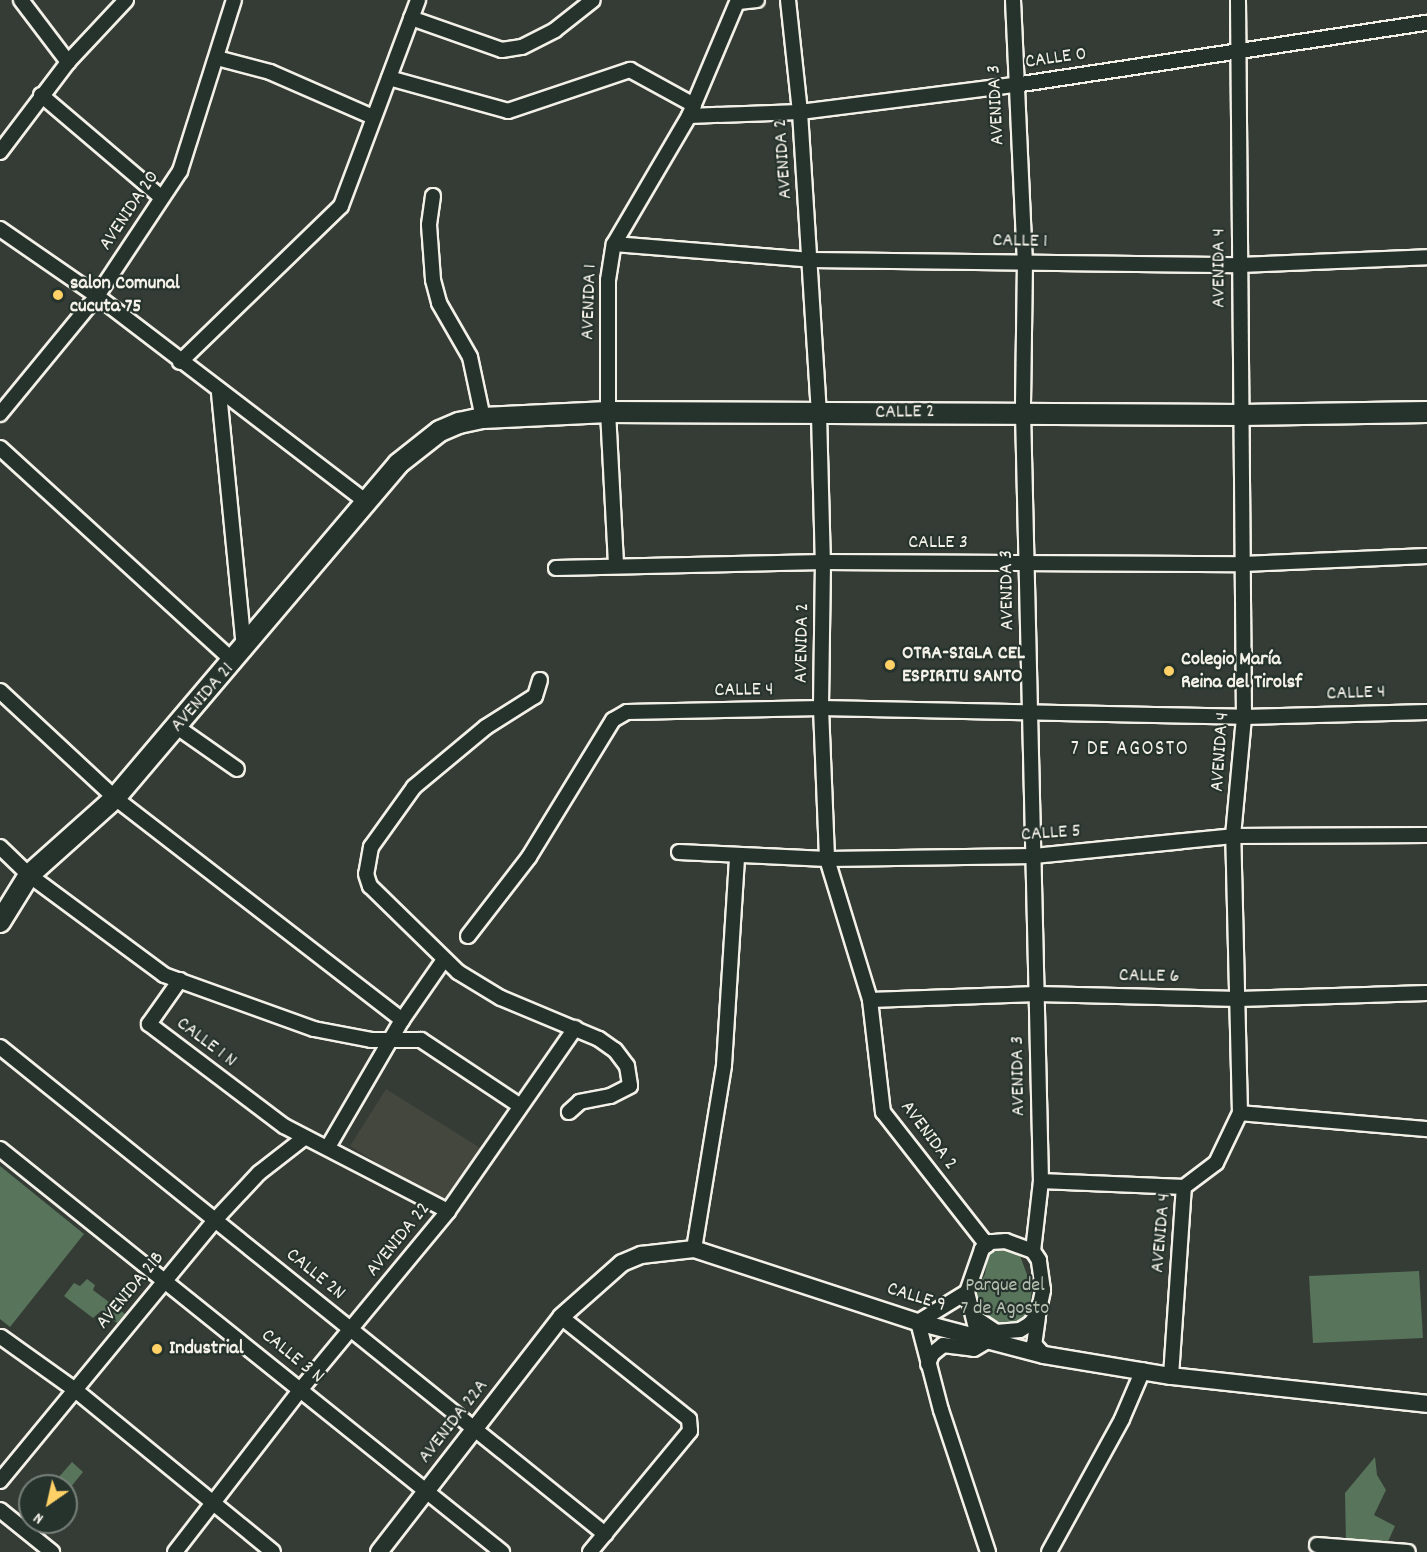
<!DOCTYPE html>
<html>
<head>
<meta charset="utf-8">
<style>
	body { margin:0 }
	#map { position:relative; width:1427px; height:1552px; overflow:hidden; background:#343c35; font-family:Dekko,sans-serif }
	div>[style] { position:absolute }
	.built>* { inset:0; background:#44473e }
	.green>* { inset:0; background:#58745b }
	.roads { filter:drop-shadow(2px 0 #f4f1e8) drop-shadow(-2px 0 #f4f1e8) drop-shadow(0 2px #f4f1e8) drop-shadow(0 -2px #f4f1e8) }
	.minor>* { height:14px; margin:-7px; padding:0 7px; transform-origin:7px; border-radius:7px; background:#26332d }
	.tertiary>* { height:16px; margin:-8px; padding:0 8px; transform-origin:8px; border-radius:8px; background:#26332d }
	.secondary>* { height:20px; margin:-10px; padding:0 10px; transform-origin:10px; border-radius:10px; background:#26332d }
	.dots>* { width:16px; height:16px; translate:-50% -50%; box-sizing:border-box; border:3px solid #26332d; border-radius:50% }
	span { translate:-50% -50%; white-space:nowrap; text-align:center; line-height:1.15; -webkit-text-stroke:4.5px #26332d; paint-order:stroke }
	.street-label { font-size:20px; color:#f4f1e8 }
	.poi-label { font-size:20px; color:#f4f1e8; font-weight:700 }
	.left { translate:0 -50%; text-align:left }
	.park-label { font-size:20px; color:#b6bfb0 }
	.neighbourhood-label { font-size:21px; color:#f4f1e8; letter-spacing:1.5px }
	.north { position:absolute; left:18px; top:1474px; width:60px; height:60px; box-sizing:border-box; background:#26332d; border:2px solid #787f78; border-radius:50%; rotate:214deg; font-size:16px; font-weight:700; line-height:24px; text-align:center; color:#f4f1e8 }
	.north::after { content:''; display:block; margin:auto; width:21px; height:27px; background:#ffd166; clip-path:polygon(50% 0,100% 100%,50% 72%,0 100%) }
</style>
</head>
<body>
<div id="map">
	<div class="built">
		<div style="clip-path:polygon(386px 1089px,482px 1149px,446px 1206px,350px 1146px)"></div>
	</div>
	<div class="green">
		<div style="clip-path:polygon(0 1166px,84px 1234px,10px 1327px,0 1319px)"></div>
		<div style="clip-path:polygon(995px 1244px,1019px 1253px,1032px 1288px,1029px 1313px,1013px 1327px,995px 1326px,978px 1312px,973px 1298px,985px 1274px,990px 1246px)"></div>
		<div style="clip-path:polygon(1419px 1271px,1423px 1338px,1313px 1343px,1309px 1276px)"></div>
		<div style="clip-path:polygon(87px 1279px,95px 1285px,93px 1290px,125px 1314px,117px 1323px,101px 1311px,93px 1318px,64px 1296px,74px 1283px,80px 1286px)"></div>
		<div style="clip-path:polygon(1375px 1457px,1377px 1475px,1386px 1490px,1374px 1515px,1395px 1526px,1386px 1546px,1346px 1545px,1345px 1493px)"></div>
		<div style="clip-path:polygon(72px 1462px,83px 1472px,66px 1493px,66px 1486px,51px 1486px)"></div>
	</div>
	<div class="roads">
		<div class="minor">
			<div style="left:21px;top:0;width:78px;rotate:52.8deg"></div>
			<div style="left:788px;top:0;width:113px;rotate:83.9deg"></div>
			<div style="left:800px;top:112px;width:303px;rotate:86.4deg"></div>
			<div style="left:819px;top:414px;width:148px;rotate:88.5deg"></div>
			<div style="left:823px;top:562px;width:146px;rotate:90.8deg"></div>
			<div style="left:821px;top:708px;width:151px;rotate:87.7deg"></div>
			<div style="left:827px;top:859px;width:147px;rotate:73deg"></div>
			<div style="left:870px;top:1000px;width:113px;rotate:83.4deg"></div>
			<div style="left:883px;top:1112px;width:169px;rotate:52deg"></div>
			<div style="left:1013px;top:0;width:261px;rotate:87.4deg"></div>
			<div style="left:1025px;top:261px;width:151px;rotate:90.8deg"></div>
			<div style="left:1023px;top:412px;width:769px;rotate:88.66deg"></div>
			<div style="left:1041px;top:1181px;width:70px;rotate:96.5deg"></div>
			<div style="left:738px;top:2px;width:19px;rotate:-6deg"></div>
			<div style="left:411px;top:18px;width:96px;rotate:19.4deg"></div>
			<div style="left:502px;top:50px;width:20px;rotate:-9deg"></div>
			<div style="left:522px;top:47px;width:37px;rotate:-27deg"></div>
			<div style="left:555px;top:30px;width:48px;rotate:-38.3deg"></div>
			<div style="left:217px;top:58px;width:55px;rotate:14.8deg"></div>
			<div style="left:270px;top:72px;width:112px;rotate:23.6deg"></div>
			<div style="left:389px;top:78px;width:123px;rotate:15.5deg"></div>
			<div style="left:508px;top:111px;width:129px;rotate:-18.6deg"></div>
			<div style="left:630px;top:70px;width:73px;rotate:28.7deg"></div>
			<div style="left:41px;top:95px;width:157px;rotate:40.4deg"></div>
			<div style="left:689px;top:116px;width:111px;rotate:-2.1deg"></div>
			<div style="left:800px;top:112px;width:217px;rotate:-7.2deg"></div>
			<div style="left:1015px;top:85px;width:417px;rotate:-8.6deg"></div>
			<div style="left:0;top:152px;width:113px;rotate:-52.9deg"></div>
			<div style="left:68px;top:62px;width:85px;rotate:-46.9deg"></div>
			<div style="left:433px;top:196px;width:29px;rotate:98deg"></div>
			<div style="left:429px;top:225px;width:55px;rotate:85.8deg"></div>
			<div style="left:433px;top:280px;width:24px;rotate:75deg"></div>
			<div style="left:439px;top:303px;width:62px;rotate:60.1deg"></div>
			<div style="left:470px;top:357px;width:62px;rotate:78deg"></div>
			<div style="left:0;top:229px;width:118px;rotate:34.6deg"></div>
			<div style="left:97px;top:296px;width:339px;rotate:37.4deg"></div>
			<div style="left:614px;top:244px;width:198px;rotate:4.6deg"></div>
			<div style="left:811px;top:260px;width:429px;rotate:0.7deg"></div>
			<div style="left:1240px;top:265px;width:187px;rotate:-2.4deg"></div>
			<div style="left:180px;top:362px;width:224px;rotate:-44.1deg"></div>
			<div style="left:341px;top:206px;width:220px;rotate:-69.5deg"></div>
			<div style="left:219px;top:393px;width:258px;rotate:84.4deg"></div>
			<div style="left:0;top:414px;width:153px;rotate:-50.6deg"></div>
			<div style="left:97px;top:296px;width:150px;rotate:-56.4deg"></div>
			<div style="left:180px;top:171px;width:179px;rotate:-72.5deg"></div>
			<div style="left:0;top:448px;width:317px;rotate:42.4deg"></div>
			<div style="left:616px;top:564px;width:152px;rotate:-93deg"></div>
			<div style="left:608px;top:412px;width:132px;rotate:-90deg"></div>
			<div style="left:608px;top:280px;width:36px;rotate:-81deg"></div>
			<div style="left:614px;top:244px;width:148px;rotate:-59.6deg"></div>
			<div style="left:689px;top:116px;width:126px;rotate:-67.1deg"></div>
			<div style="left:556px;top:568px;width:267px;rotate:-1.3deg"></div>
			<div style="left:823px;top:562px;width:420px;rotate:0.3deg"></div>
			<div style="left:1243px;top:564px;width:184px;rotate:-2.5deg"></div>
			<div style="left:540px;top:680px;width:17px;rotate:107deg"></div>
			<div style="left:535px;top:696px;width:58px;rotate:147.7deg"></div>
			<div style="left:486px;top:727px;width:94px;rotate:140.2deg"></div>
			<div style="left:414px;top:787px;width:74px;rotate:125.6deg"></div>
			<div style="left:371px;top:847px;width:27px;rotate:100deg"></div>
			<div style="left:366px;top:874px;width:13px;rotate:72deg"></div>
			<div style="left:370px;top:886px;width:123px;rotate:44.3deg"></div>
			<div style="left:458px;top:972px;width:50px;rotate:31.2deg"></div>
			<div style="left:501px;top:998px;width:106px;rotate:22.7deg"></div>
			<div style="left:599px;top:1039px;width:19px;rotate:35deg"></div>
			<div style="left:615px;top:1050px;width:20px;rotate:53deg"></div>
			<div style="left:627px;top:1066px;width:20px;rotate:81deg"></div>
			<div style="left:630px;top:1086px;width:22px;rotate:153deg"></div>
			<div style="left:610px;top:1096px;width:31px;rotate:169deg"></div>
			<div style="left:580px;top:1102px;width:15px;rotate:138deg"></div>
			<div style="left:0;top:691px;width:157px;rotate:42.9deg"></div>
			<div style="left:115px;top:798px;width:363px;rotate:37.7deg"></div>
			<div style="left:177px;top:727px;width:73px;rotate:35deg"></div>
			<div style="left:0;top:847px;width:40px;rotate:44deg"></div>
			<div style="left:29px;top:875px;width:168px;rotate:36.5deg"></div>
			<div style="left:164px;top:975px;width:159px;rotate:19.8deg"></div>
			<div style="left:314px;top:1029px;width:58px;rotate:10.9deg"></div>
			<div style="left:371px;top:1040px;width:50px"></div>
			<div style="left:421px;top:1040px;width:118px;rotate:33.6deg"></div>
			<div style="left:679px;top:852px;width:148px;rotate:2.7deg"></div>
			<div style="left:827px;top:859px;width:207px;rotate:-0.8deg"></div>
			<div style="left:1034px;top:856px;width:200px;rotate:-5.7deg"></div>
			<div style="left:1233px;top:836px;width:194px;rotate:-0.3deg"></div>
			<div style="left:468px;top:936px;width:100px;rotate:-52.3deg"></div>
			<div style="left:529px;top:857px;width:161px;rotate:-58.5deg"></div>
			<div style="left:613px;top:720px;width:16px;rotate:-30deg"></div>
			<div style="left:627px;top:712px;width:194px;rotate:-1.2deg"></div>
			<div style="left:821px;top:708px;width:423px;rotate:1.2deg"></div>
			<div style="left:1244px;top:717px;width:183px;rotate:-1.6deg"></div>
			<div style="left:180px;top:980px;width:54px;rotate:125.2deg"></div>
			<div style="left:149px;top:1024px;width:169px;rotate:37.1deg"></div>
			<div style="left:284px;top:1126px;width:185px;rotate:27.4deg"></div>
			<div style="left:870px;top:1000px;width:167px;rotate:-2.1deg"></div>
			<div style="left:1037px;top:994px;width:202px;rotate:1.4deg"></div>
			<div style="left:1239px;top:999px;width:188px;rotate:-1.8deg"></div>
			<div style="left:0;top:1047px;width:777px;rotate:38.83deg"></div>
			<div style="left:1240px;top:1113px;width:188px;rotate:4.9deg"></div>
			<div style="left:328px;top:1147px;width:147px;rotate:-59.8deg"></div>
			<div style="left:402px;top:1020px;width:72px;rotate:-55.2deg"></div>
			<div style="left:0;top:1149px;width:644px;rotate:38.76deg"></div>
			<div style="left:1041px;top:1181px;width:143px;rotate:2.4deg"></div>
			<div style="left:694px;top:1249px;width:186px;rotate:-80.7deg"></div>
			<div style="left:724px;top:1065px;width:208px;rotate:-86.4deg"></div>
			<div style="left:967px;top:1292px;width:57px;rotate:148.5deg"></div>
			<div style="left:918px;top:1322px;width:91px;rotate:75.4deg"></div>
			<div style="left:941px;top:1410px;width:150px;rotate:71.7deg"></div>
			<div style="left:561px;top:1317px;width:164px;rotate:38.6deg"></div>
			<div style="left:689px;top:1419px;width:12px;rotate:85deg"></div>
			<div style="left:690px;top:1431px;width:157px;rotate:129.6deg"></div>
			<div style="left:974px;top:1317px;width:27px;rotate:34deg"></div>
			<div style="left:996px;top:1332px;width:24px;rotate:-5deg"></div>
			<div style="left:1020px;top:1330px;width:12px;rotate:-31deg"></div>
			<div style="left:1030px;top:1324px;width:13px;rotate:-51deg"></div>
			<div style="left:1038px;top:1314px;width:25px;rotate:-78deg"></div>
			<div style="left:1043px;top:1290px;width:30px;rotate:-98deg"></div>
			<div style="left:1039px;top:1260px;width:11px;rotate:-124deg"></div>
			<div style="left:1033px;top:1251px;width:29px;rotate:-160deg"></div>
			<div style="left:1006px;top:1241px;width:16px;rotate:176deg"></div>
			<div style="left:990px;top:1242px;width:11px;rotate:139deg"></div>
			<div style="left:982px;top:1249px;width:46px;rotate:109.2deg"></div>
			<div style="left:967px;top:1292px;width:38px;rotate:76deg"></div>
			<div style="left:976px;top:1329px;width:15px;rotate:48deg"></div>
			<div style="left:1038px;top:1317px;width:27px;rotate:98deg"></div>
			<div style="left:1034px;top:1344px;width:15px;rotate:48deg"></div>
			<div style="left:1px;top:1337px;width:90px;rotate:35.5deg"></div>
			<div style="left:74px;top:1389px;width:257px;rotate:39.3deg"></div>
			<div style="left:928px;top:1364px;width:11px;rotate:-68deg"></div>
			<div style="left:932px;top:1354px;width:14px;rotate:-39deg"></div>
			<div style="left:943px;top:1345px;width:31px;rotate:7deg"></div>
			<div style="left:974px;top:1349px;width:21px;rotate:-31deg"></div>
			<div style="left:1171px;top:1376px;width:189px;rotate:-86.1deg"></div>
			<div style="left:1184px;top:1187px;width:40px;rotate:-37deg"></div>
			<div style="left:1216px;top:1163px;width:55px;rotate:-64.4deg"></div>
			<div style="left:1240px;top:1113px;width:277px;rotate:-91.4deg"></div>
			<div style="left:1233px;top:836px;width:120px;rotate:-84.7deg"></div>
			<div style="left:1244px;top:717px;width:717px;rotate:-90.48deg"></div>
			<div style="left:0;top:1481px;width:338px;rotate:-50.5deg"></div>
			<div style="left:215px;top:1220px;width:64px;rotate:-46.9deg"></div>
			<div style="left:259px;top:1173px;width:57px;rotate:-37.9deg"></div>
			<div style="left:0;top:1510px;width:67px;rotate:38.9deg"></div>
			<div style="left:1317px;top:1545px;width:91px;rotate:4.4deg"></div>
			<div style="left:175px;top:1552px;width:206px;rotate:-52.3deg"></div>
			<div style="left:301px;top:1389px;width:231px;rotate:-50.4deg"></div>
			<div style="left:448px;top:1211px;width:223px;rotate:-55.2deg"></div>
			<div style="left:1049px;top:1552px;width:152px;rotate:-61.2deg"></div>
			<div style="left:1122px;top:1419px;width:53px;rotate:-66.8deg"></div>
		</div>
		<div class="tertiary">
			<div style="left:379px;top:1552px;width:297px;rotate:-52.2deg"></div>
			<div style="left:561px;top:1317px;width:81px;rotate:-41.5deg"></div>
			<div style="left:622px;top:1263px;width:21px;rotate:-23deg"></div>
			<div style="left:641px;top:1255px;width:53px;rotate:-6.5deg"></div>
			<div style="left:694px;top:1249px;width:236px;rotate:18.1deg"></div>
			<div style="left:918px;top:1322px;width:130px;rotate:14.7deg"></div>
			<div style="left:1044px;top:1355px;width:129px;rotate:9.4deg"></div>
			<div style="left:1171px;top:1376px;width:258px;rotate:6.2deg"></div>
		</div>
		<div class="secondary">
			<div style="left:0;top:922px;width:55px;rotate:-58.3deg"></div>
			<div style="left:29px;top:875px;width:115px;rotate:-41.8deg"></div>
			<div style="left:115px;top:798px;width:438px;rotate:-49.7deg"></div>
			<div style="left:398px;top:464px;width:53px;rotate:-38.2deg"></div>
			<div style="left:440px;top:431px;width:21px;rotate:-23deg"></div>
			<div style="left:459px;top:423px;width:25px;rotate:-12deg"></div>
			<div style="left:483px;top:418px;width:125px;rotate:-2.7deg"></div>
			<div style="left:608px;top:412px;width:633px;rotate:0.27deg"></div>
			<div style="left:1241px;top:415px;width:186px;rotate:-0.9deg"></div>
		</div>
	</div>
	<div class="dots">
		<div style="left:58px;top:295px;background:#ffd166"></div>
		<div style="left:890px;top:665px;background:#ffd166"></div>
		<div style="left:1169px;top:671px;background:#ffd166"></div>
		<div style="left:157px;top:1349px;background:#ffd166"></div>
	</div>
	<div class="street-label">
		<span style="left:1056px;top:59px;rotate:-8deg">CALLE 0</span>
		<span style="left:997px;top:105px;rotate:-93deg">AVENIDA 3</span>
		<span style="left:784px;top:159px;rotate:-94deg">AVENIDA 2</span>
		<span style="left:130px;top:211px;rotate:-56deg">AVENIDA 20</span>
		<span style="left:1020px;top:242px;rotate:1deg">CALLE 1</span>
		<span style="left:1220px;top:268px;rotate:-90deg">AVENIDA 4</span>
		<span style="left:590px;top:302px;rotate:-88deg">AVENIDA 1</span>
		<span style="left:905px;top:413px;rotate:-1deg">CALLE 2</span>
		<span style="left:938px;top:543px">CALLE 3</span>
		<span style="left:1008px;top:590px;rotate:-91deg">AVENIDA 3</span>
		<span style="left:803px;top:643px;rotate:-89deg">AVENIDA 2</span>
		<span style="left:744px;top:691px;rotate:-1deg">CALLE 4</span>
		<span style="left:1356px;top:694px;rotate:-2deg">CALLE 4</span>
		<span style="left:203px;top:698px;rotate:-49deg">AVENIDA 21</span>
		<span style="left:1221px;top:752px;rotate:-86deg">AVENIDA 4</span>
		<span style="left:1051px;top:834px;rotate:-4deg">CALLE 5</span>
		<span style="left:1149px;top:977px;rotate:1deg">CALLE 6</span>
		<span style="left:206px;top:1043px;rotate:37deg">CALLE 1 N</span>
		<span style="left:1019px;top:1076px;rotate:-91deg">AVENIDA 3</span>
		<span style="left:928px;top:1136px;rotate:53deg">AVENIDA 2</span>
		<span style="left:1162px;top:1233px;rotate:-85deg">AVENIDA 4</span>
		<span style="left:399px;top:1240px;rotate:-51deg">AVENIDA 22</span>
		<span style="left:315px;top:1275px;rotate:39deg">CALLE 2N</span>
		<span style="left:131px;top:1291px;rotate:-50deg">AVENIDA 21B</span>
		<span style="left:916px;top:1298px;rotate:17deg">CALLE 9</span>
		<span style="left:292px;top:1357px;rotate:39deg">CALLE 3 N</span>
		<span style="left:454px;top:1422px;rotate:-52deg">AVENIDA 22A</span>
	</div>
	<div class="poi-label">
		<span class="left" style="left:70px;top:296px">salon Comunal<br>cucuta 75</span>
		<span class="left" style="left:902px;top:666px">OTRA-SIGLA CEL<br>ESPIRITU SANTO</span>
		<span class="left" style="left:1181px;top:672px">Colegio María<br>Reina del Tirolsf</span>
		<span class="left" style="left:169px;top:1349px">Industrial</span>
	</div>
	<div class="park-label">
		<span style="left:1005px;top:1298px">Parque del<br>7 de Agosto</span>
	</div>
	<div class="neighbourhood-label">
		<span style="left:1130px;top:750px">7 DE AGOSTO</span>
	</div>
	<div class="north">N</div>
</div>
</body>
</html>
